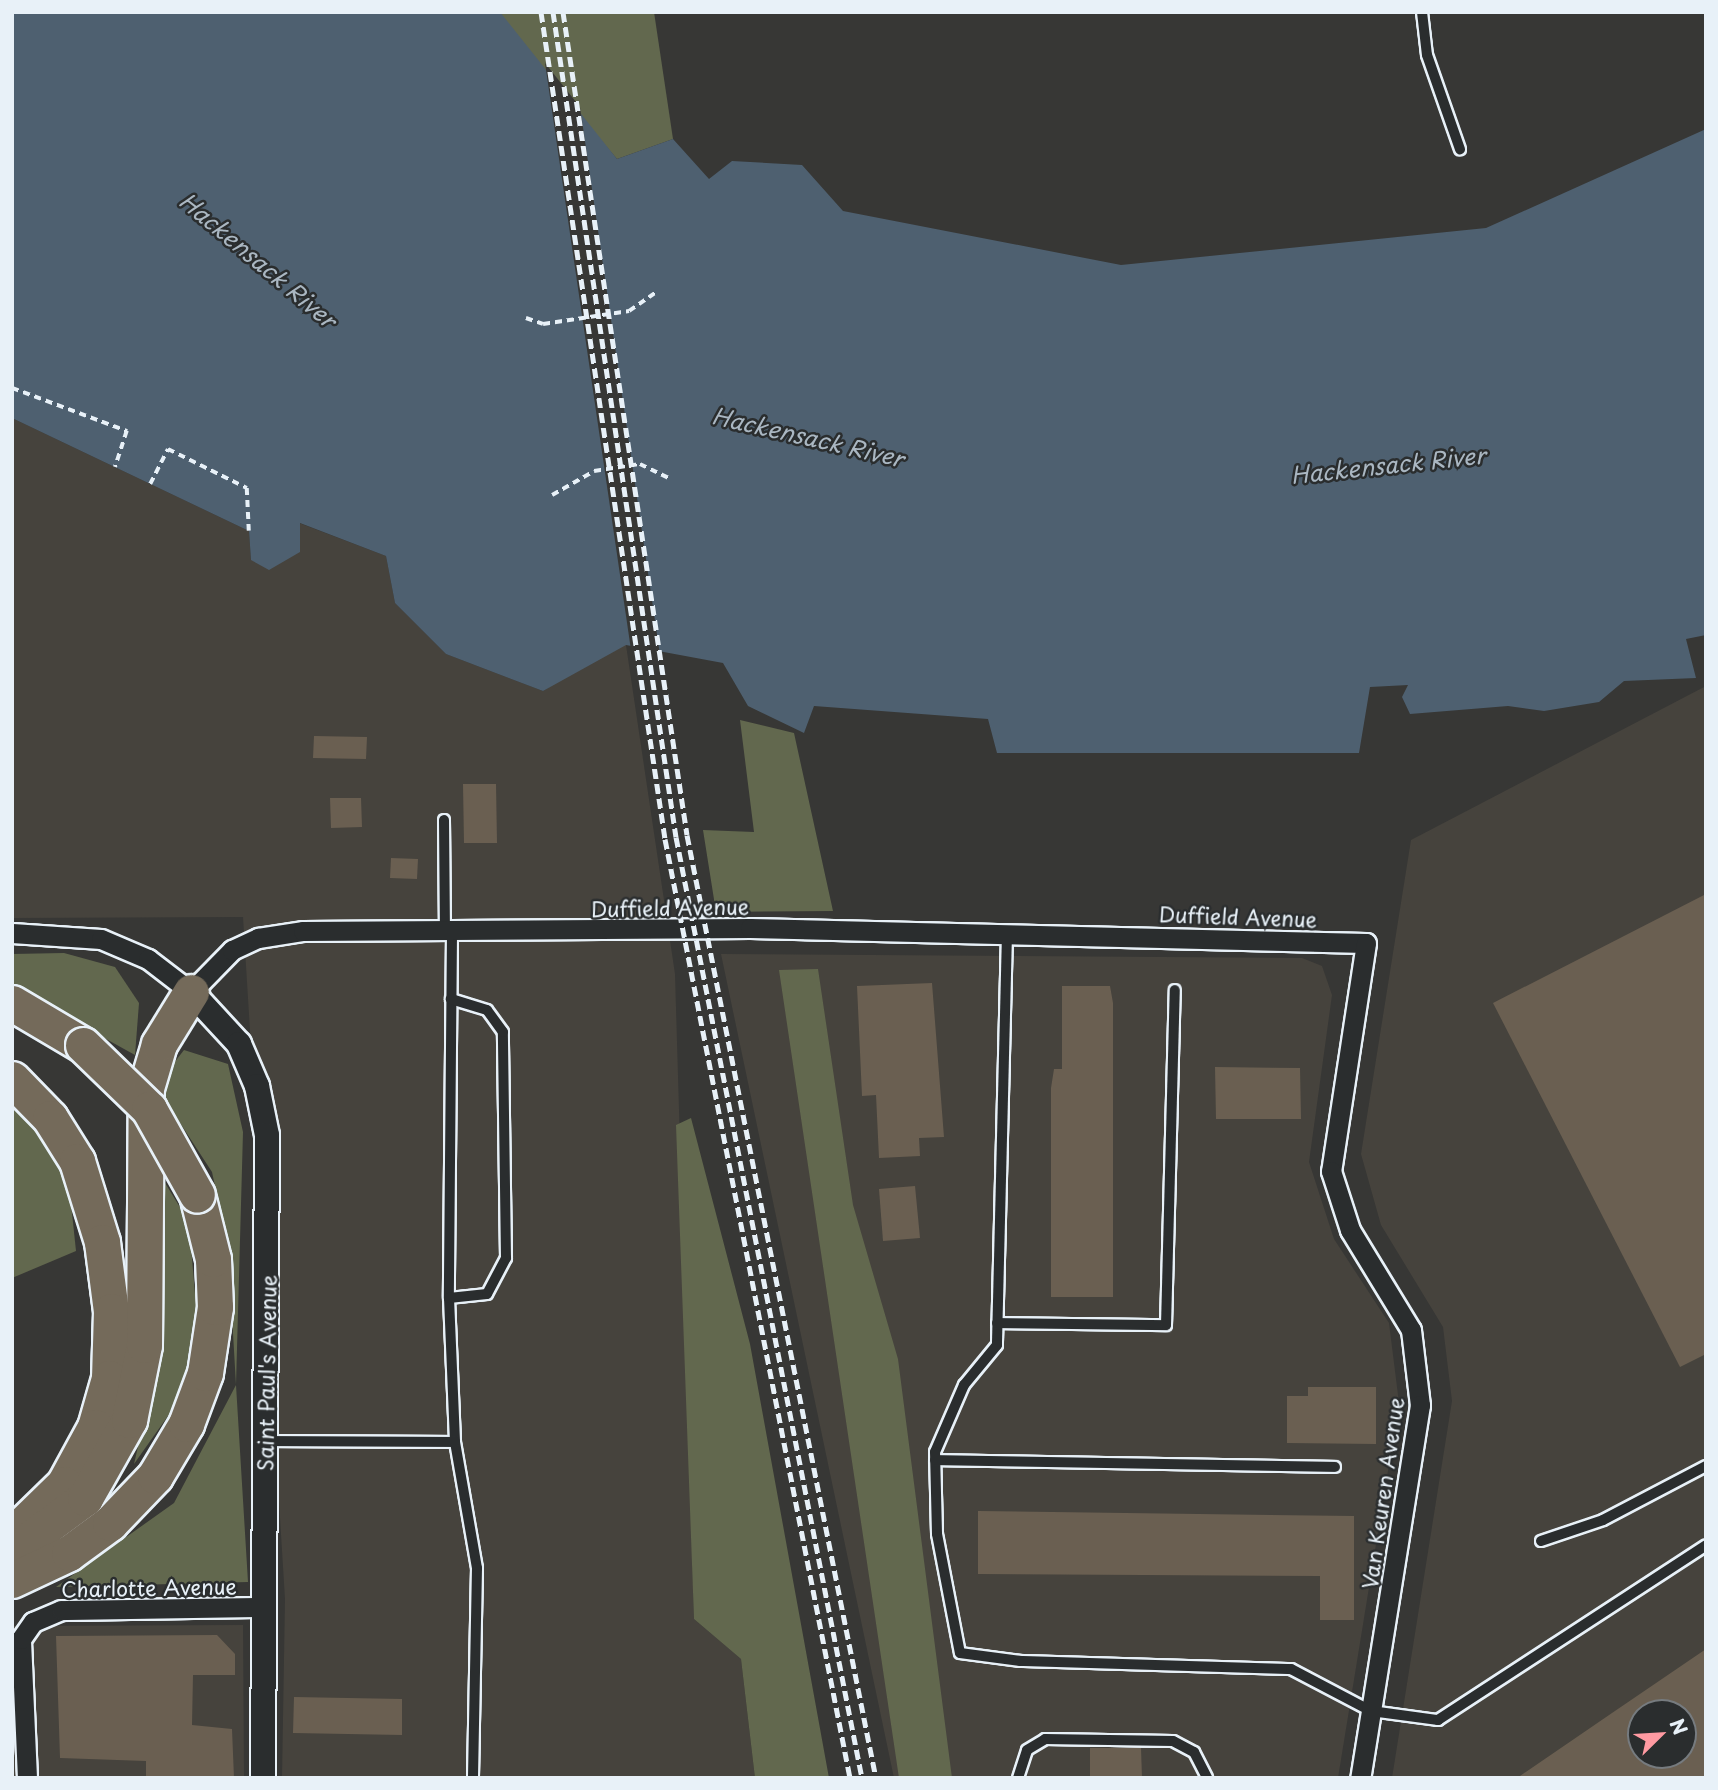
<!DOCTYPE html>
<html>
<head>
<meta charset="utf-8">
<style>
	body { margin:0 }
	#map { position:relative; width:1718px; height:1790px; overflow:hidden; background:#373735; font-family:"Playpen Sans",sans-serif }
	div>[style] { position:absolute }
	.built>* { inset:0; background:#46433d }
	.green>* { inset:0; background:#62684e }
	.water>* { inset:0; background:#4e6070 }
	.pier>* { inset:0; background:#373735 }
	.building>* { inset:0; background:#6a5f51 }
	.path>* { height:3.5px; margin-top:-1.75px; transform-origin:0; background:repeating-linear-gradient(90deg,#e8f1f8 0 7px,transparent 0 12px) }
	.roads { filter:drop-shadow(2px 0 #e8f1f8) drop-shadow(-2px 0 #e8f1f8) drop-shadow(0 2px #e8f1f8) drop-shadow(0 -2px #e8f1f8) }
	.service>* { height:10px; margin:-5px; padding:0 5px; transform-origin:5px; border-radius:5px; background:#2a2d2e }
	.minor>* { height:19px; margin:-9.5px; padding:0 9.5px; transform-origin:9.5px; border-radius:9.5px; background:#2a2d2e }
	.tertiary>* { height:24px; margin:-12px; padding:0 12px; transform-origin:12px; border-radius:12px; background:#2a2d2e }
	.motorway>* { height:35px; margin:-17.5px; padding:0 17.5px; transform-origin:17.5px; border-radius:17.5px; background:#746a5a }
	.rail>* { height:5px; margin-top:-2.5px; transform-origin:0; background:repeating-linear-gradient(90deg,#e8f1f8 0 10px,transparent 0 15px) }
	.bridges { filter:drop-shadow(2px 0 #e8f1f8) drop-shadow(-2px 0 #e8f1f8) drop-shadow(0 2px #e8f1f8) drop-shadow(0 -2px #e8f1f8) }
	.motorway-bridge>* { height:35px; margin:-17.5px; padding:0 17.5px; transform-origin:17.5px; border-radius:17.5px; background:#746a5a }
	span { translate:-50% -50%; white-space:nowrap; text-align:center; line-height:1.15; -webkit-text-stroke:5px #2a2d2e; paint-order:stroke }
	.street-label { font-size:21px; color:#e8f1f8 }
	.water-label { font-size:23px; color:#aab7c2; font-style:italic }
	.frame { position:absolute; inset:0; border:14px solid #e8f1f8; pointer-events:none }
	.north { position:absolute; left:1627px; top:1699px; width:70px; height:70px; box-sizing:border-box; background:#2a2d2e; border:2px solid #767b7f; border-radius:50%; rotate:66deg; font-size:19px; font-weight:700; line-height:28px; text-align:center; color:#e8f1f8 }
	.north::after { content:''; display:block; margin:auto; width:24px; height:32px; background:#ff9aa2; clip-path:polygon(50% 0,100% 100%,50% 72%,0 100%) }
</style>
</head>
<body>
<div id="map">
	<div class="built">
		<div style="clip-path:polygon(12px 418px,249px 531px,251px 560px,299px 523px,386px 556px,395px 603px,446px 654px,543px 691px,617px 644px,626px 645px,675px 974px,694px 1619px,741px 1659px,755px 1778px,282px 1778px,285px 1599px,243px 917px,12px 918px)"></div>
		<div style="clip-path:polygon(evenodd,1706px 686px,1706px 1778px,1392px 1778px,1452px 1401px,1443px 1327px,1381px 1225px,1361px 1154px,1411px 840px,1706px 686px,1641px 1713px,1683px 1713px,1683px 1755px,1641px 1755px,1641px 1713px)"></div>
		<div style="clip-path:polygon(721px 954px,1302px 958px,1322px 966px,1332px 995px,1309px 1162px,1334px 1239px,1389px 1323px,1399px 1403px,1338px 1778px,894px 1778px)"></div>
		<div style="clip-path:polygon(243px 1625px,244px 1778px,12px 1778px,12px 1626px)"></div>
	</div>
	<div class="green">
		<div style="clip-path:polygon(492px 12px,654px 12px,673px 139px,617px 159px)"></div>
		<div style="clip-path:polygon(740px 720px,794px 733px,833px 911px,716px 912px,703px 830px,754px 832px)"></div>
		<div style="clip-path:polygon(64px 953px,115px 967px,139px 1003px,135px 1055px,12px 987px,12px 954px)"></div>
		<div style="clip-path:polygon(818px 969px,853px 1205px,898px 1359px,952px 1778px,899px 1778px,779px 970px)"></div>
		<div style="clip-path:polygon(184px 1050px,228px 1064px,243px 1132px,236px 1385px,248px 1582px,56px 1587px,174px 1503px,236px 1385px,228px 1247px,212px 1172px,156px 1086px)"></div>
		<div style="clip-path:polygon(12px 1101px,26px 1110px,68px 1175px,76px 1251px,12px 1278px)"></div>
		<div style="clip-path:polygon(691px 1118px,750px 1344px,829px 1778px,755px 1778px,741px 1659px,694px 1619px,676px 1125px)"></div>
		<div style="clip-path:polygon(159px 1173px,189px 1222px,196px 1306px,182px 1396px,134px 1464px,157px 1364px)"></div>
	</div>
	<div class="water">
		<div style="clip-path:polygon(12px 12px,500px 12px,617px 159px,673px 139px,709px 179px,732px 161px,802px 165px,843px 211px,1121px 265px,1486px 228px,1706px 129px,1706px 635px,1686px 639px,1696px 678px,1624px 681px,1599px 702px,1544px 711px,1508px 706px,1410px 714px,1402px 697px,1408px 685px,1370px 687px,1359px 753px,997px 753px,988px 719px,814px 706px,804px 733px,748px 706px,723px 663px,626px 645px,543px 691px,446px 654px,395px 603px,386px 556px,300px 523px,300px 552px,269px 570px,251px 560px,249px 531px,12px 418px)"></div>
	</div>
	<div class="pier">
		<div style="clip-path:polygon(545px 63px,580px 107px,660px 655px,631px 650px)"></div>
	</div>
	<div class="building">
		<div style="clip-path:polygon(314px 736px,367px 737px,366px 759px,313px 758px)"></div>
		<div style="clip-path:polygon(463px 784px,496px 784px,497px 843px,464px 843px)"></div>
		<div style="clip-path:polygon(330px 798px,361px 798px,362px 827px,331px 828px)"></div>
		<div style="clip-path:polygon(391px 858px,418px 859px,417px 879px,390px 878px)"></div>
		<div style="clip-path:polygon(1706px 894px,1706px 1354px,1680px 1367px,1493px 1003px)"></div>
		<div style="clip-path:polygon(932px 983px,944px 1137px,919px 1138px,920px 1156px,879px 1158px,876px 1095px,862px 1096px,857px 986px)"></div>
		<div style="clip-path:polygon(1062px 986px,1110px 986px,1113px 1003px,1113px 1297px,1051px 1297px,1051px 1088px,1054px 1069px,1062px 1069px)"></div>
		<div style="clip-path:polygon(1215px 1067px,1300px 1068px,1301px 1119px,1216px 1119px)"></div>
		<div style="clip-path:polygon(915px 1186px,920px 1238px,883px 1241px,879px 1189px)"></div>
		<div style="clip-path:polygon(1308px 1387px,1376px 1387px,1376px 1444px,1287px 1443px,1287px 1396px,1308px 1396px)"></div>
		<div style="clip-path:polygon(978px 1511px,1354px 1516px,1354px 1620px,1320px 1620px,1320px 1576px,978px 1574px)"></div>
		<div style="clip-path:polygon(217px 1635px,235px 1654px,235px 1675px,193px 1675px,192px 1725px,232px 1729px,234px 1778px,146px 1778px,146px 1761px,60px 1758px,56px 1636px)"></div>
		<div style="clip-path:polygon(evenodd,1706px 1649px,1706px 1778px,1517px 1778px,1612px 1713px,1706px 1649px,1641px 1713px,1683px 1713px,1683px 1755px,1641px 1755px,1641px 1713px)"></div>
		<div style="clip-path:polygon(294px 1697px,402px 1699px,402px 1735px,293px 1733px)"></div>
		<div style="clip-path:polygon(1090px 1748px,1141px 1748px,1142px 1778px,1090px 1778px)"></div>
	</div>
	<div class="path">
		<div style="left:526px;top:318px;width:18px;rotate:19deg"></div>
		<div style="left:543px;top:324px;width:87px;rotate:-8.6deg"></div>
		<div style="left:629px;top:311px;width:33px;rotate:-35deg"></div>
		<div style="left:12px;top:388px;width:123px;rotate:20.5deg"></div>
		<div style="left:127px;top:431px;width:38px;rotate:108deg"></div>
		<div style="left:150px;top:484px;width:39px;rotate:-63deg"></div>
		<div style="left:168px;top:449px;width:88px;rotate:26.3deg"></div>
		<div style="left:247px;top:488px;width:43px;rotate:87.3deg"></div>
		<div style="left:552px;top:495px;width:48px;rotate:-29.7deg"></div>
		<div style="left:594px;top:471px;width:47px;rotate:-8.7deg"></div>
		<div style="left:640px;top:464px;width:34px;rotate:26deg"></div>
	</div>
	<div class="roads">
		<div class="service">
			<div style="left:1422px;top:12px;width:43px;rotate:83.4deg"></div>
			<div style="left:1427px;top:55px;width:100px;rotate:70.7deg"></div>
			<div style="left:444px;top:820px;width:112px;rotate:89.5deg"></div>
			<div style="left:452px;top:933px;width:365px;rotate:90.5deg"></div>
			<div style="left:449px;top:1298px;width:144px;rotate:87.6deg"></div>
			<div style="left:455px;top:1442px;width:128px;rotate:80.1deg"></div>
			<div style="left:477px;top:1568px;width:210px;rotate:91.1deg"></div>
			<div style="left:1007px;top:933px;width:412px;rotate:91.4deg"></div>
			<div style="left:997px;top:1345px;width:52px;rotate:129.5deg"></div>
			<div style="left:964px;top:1385px;width:73px;rotate:113.4deg"></div>
			<div style="left:935px;top:1452px;width:82px;rotate:88.6deg"></div>
			<div style="left:937px;top:1534px;width:121px;rotate:79.1deg"></div>
			<div style="left:960px;top:1653px;width:61px;rotate:7.6deg"></div>
			<div style="left:1020px;top:1661px;width:271px;rotate:1.7deg"></div>
			<div style="left:1291px;top:1669px;width:90px;rotate:27.7deg"></div>
			<div style="left:1371px;top:1711px;width:68px;rotate:7.7deg"></div>
			<div style="left:1438px;top:1720px;width:320px;rotate:-33.1deg"></div>
			<div style="left:449px;top:1298px;width:38px;rotate:-6deg"></div>
			<div style="left:487px;top:1294px;width:41px;rotate:-62.2deg"></div>
			<div style="left:506px;top:1258px;width:226px;rotate:-90.8deg"></div>
			<div style="left:503px;top:1032px;width:27px;rotate:-126deg"></div>
			<div style="left:487px;top:1010px;width:38px;rotate:-163deg"></div>
			<div style="left:997px;top:1323px;width:169px;rotate:0.7deg"></div>
			<div style="left:1166px;top:1325px;width:335px;rotate:-88.5deg"></div>
			<div style="left:266px;top:1441px;width:189px;rotate:0.3deg"></div>
			<div style="left:935px;top:1460px;width:400px;rotate:1deg"></div>
			<div style="left:1541px;top:1541px;width:65px;rotate:-18.7deg"></div>
			<div style="left:1603px;top:1520px;width:116px;rotate:-27.7deg"></div>
			<div style="left:1018px;top:1778px;width:29px;rotate:-72deg"></div>
			<div style="left:1027px;top:1750px;width:21px;rotate:-31deg"></div>
			<div style="left:1045px;top:1739px;width:128px;rotate:0.9deg"></div>
			<div style="left:1173px;top:1741px;width:24px;rotate:28deg"></div>
			<div style="left:1194px;top:1752px;width:29px;rotate:63deg"></div>
		</div>
		<div class="minor">
			<div style="left:12px;top:933px;width:89px;rotate:3.9deg"></div>
			<div style="left:101px;top:939px;width:51px;rotate:23.1deg"></div>
			<div style="left:148px;top:959px;width:54px;rotate:37.5deg"></div>
			<div style="left:191px;top:992px;width:59px;rotate:-45.7deg"></div>
			<div style="left:232px;top:950px;width:29px;rotate:-25deg"></div>
			<div style="left:258px;top:938px;width:46px;rotate:-8.8deg"></div>
			<div style="left:303px;top:931px;width:447px;rotate:-0.4deg"></div>
			<div style="left:750px;top:928px;width:616px;rotate:1.39deg"></div>
			<div style="left:1366px;top:943px;width:231px;rotate:98.7deg"></div>
			<div style="left:1331px;top:1171px;width:62px;rotate:72.1deg"></div>
			<div style="left:1350px;top:1230px;width:117px;rotate:58.6deg"></div>
			<div style="left:1411px;top:1330px;width:76px;rotate:83.2deg"></div>
			<div style="left:1420px;top:1405px;width:378px;rotate:99.1deg"></div>
			<div style="left:27px;top:1778px;width:139px;rotate:-92.5deg"></div>
			<div style="left:21px;top:1639px;width:21px;rotate:-55deg"></div>
			<div style="left:33px;top:1622px;width:30px;rotate:-23deg"></div>
			<div style="left:61px;top:1610px;width:201px;rotate:-0.9deg"></div>
		</div>
		<div class="tertiary">
			<div style="left:191px;top:992px;width:71px;rotate:47.3deg"></div>
			<div style="left:239px;top:1044px;width:46px;rotate:66.8deg"></div>
			<div style="left:257px;top:1086px;width:50px;rotate:78.5deg"></div>
			<div style="left:267px;top:1135px;width:643px;rotate:90.36deg"></div>
		</div>
		<div class="motorway">
			<div style="left:12px;top:1003px;width:82px;rotate:30.6deg"></div>
			<div style="left:12px;top:1079px;width:54px;rotate:45.7deg"></div>
			<div style="left:50px;top:1118px;width:51px;rotate:57.9deg"></div>
			<div style="left:77px;top:1161px;width:85px;rotate:72.8deg"></div>
			<div style="left:102px;top:1242px;width:70px;rotate:82.6deg"></div>
			<div style="left:111px;top:1311px;width:67px;rotate:91.7deg"></div>
			<div style="left:109px;top:1378px;width:51px;rotate:105.9deg"></div>
			<div style="left:95px;top:1427px;width:65px;rotate:118.5deg"></div>
			<div style="left:64px;top:1484px;width:57px;rotate:135.7deg"></div>
			<div style="left:12px;top:1552px;width:91px;rotate:-36.5deg"></div>
			<div style="left:85px;top:1498px;width:90px;rotate:-60.6deg"></div>
			<div style="left:129px;top:1420px;width:76px;rotate:-78.7deg"></div>
			<div style="left:144px;top:1345px;width:257px;rotate:-89.6deg"></div>
			<div style="left:146px;top:1088px;width:46px;rotate:-73.5deg"></div>
			<div style="left:159px;top:1044px;width:61px;rotate:-58.4deg"></div>
			<div style="left:12px;top:1580px;width:63px;rotate:-25.3deg"></div>
			<div style="left:69px;top:1553px;width:51px;rotate:-36.2deg"></div>
			<div style="left:110px;top:1523px;width:65px;rotate:-46.2deg"></div>
			<div style="left:155px;top:1476px;width:61px;rotate:-59.2deg"></div>
			<div style="left:186px;top:1424px;width:54px;rotate:-69.6deg"></div>
			<div style="left:205px;top:1373px;width:67px;rotate:-81.4deg"></div>
			<div style="left:215px;top:1307px;width:48px;rotate:-92.4deg"></div>
			<div style="left:213px;top:1259px;width:66px;rotate:-104deg"></div>
		</div>
	</div>
	<div class="rail">
		<div style="left:541px;top:12px;width:836px;rotate:81.47deg"></div>
		<div style="left:665px;top:839px;width:957px;rotate:78.85deg"></div>
		<div style="left:553px;top:12px;width:834px;rotate:81.52deg"></div>
		<div style="left:676px;top:837px;width:959px;rotate:78.82deg"></div>
		<div style="left:563px;top:12px;width:832px;rotate:81.43deg"></div>
		<div style="left:687px;top:835px;width:962px;rotate:78.67deg"></div>
	</div>
	<div class="bridges">
		<div class="motorway-bridge">
			<div style="left:83px;top:1045px;width:92px;rotate:44.1deg"></div>
			<div style="left:149px;top:1109px;width:98px;rotate:60.8deg"></div>
		</div>
	</div>
	<div class="street-label">
		<span style="left:670px;top:907px;rotate:-1deg">Duffield Avenue</span>
		<span style="left:1238px;top:916px;rotate:2deg">Duffield Avenue</span>
		<span style="left:266px;top:1373px;rotate:-89deg">Saint Paul's Avenue</span>
		<span style="left:1382px;top:1493px;rotate:-82deg">Van Keuren Avenue</span>
		<span style="left:149px;top:1587px;rotate:-1deg">Charlotte Avenue</span>
	</div>
	<div class="water-label">
		<span style="left:258px;top:260px;rotate:40deg">Hackensack River</span>
		<span style="left:808px;top:437px;rotate:13deg">Hackensack River</span>
		<span style="left:1388px;top:465px;rotate:-6deg">Hackensack River</span>
	</div>
	<div class="frame"></div>
	<div class="north">N</div>
</div>
</body>
</html>
